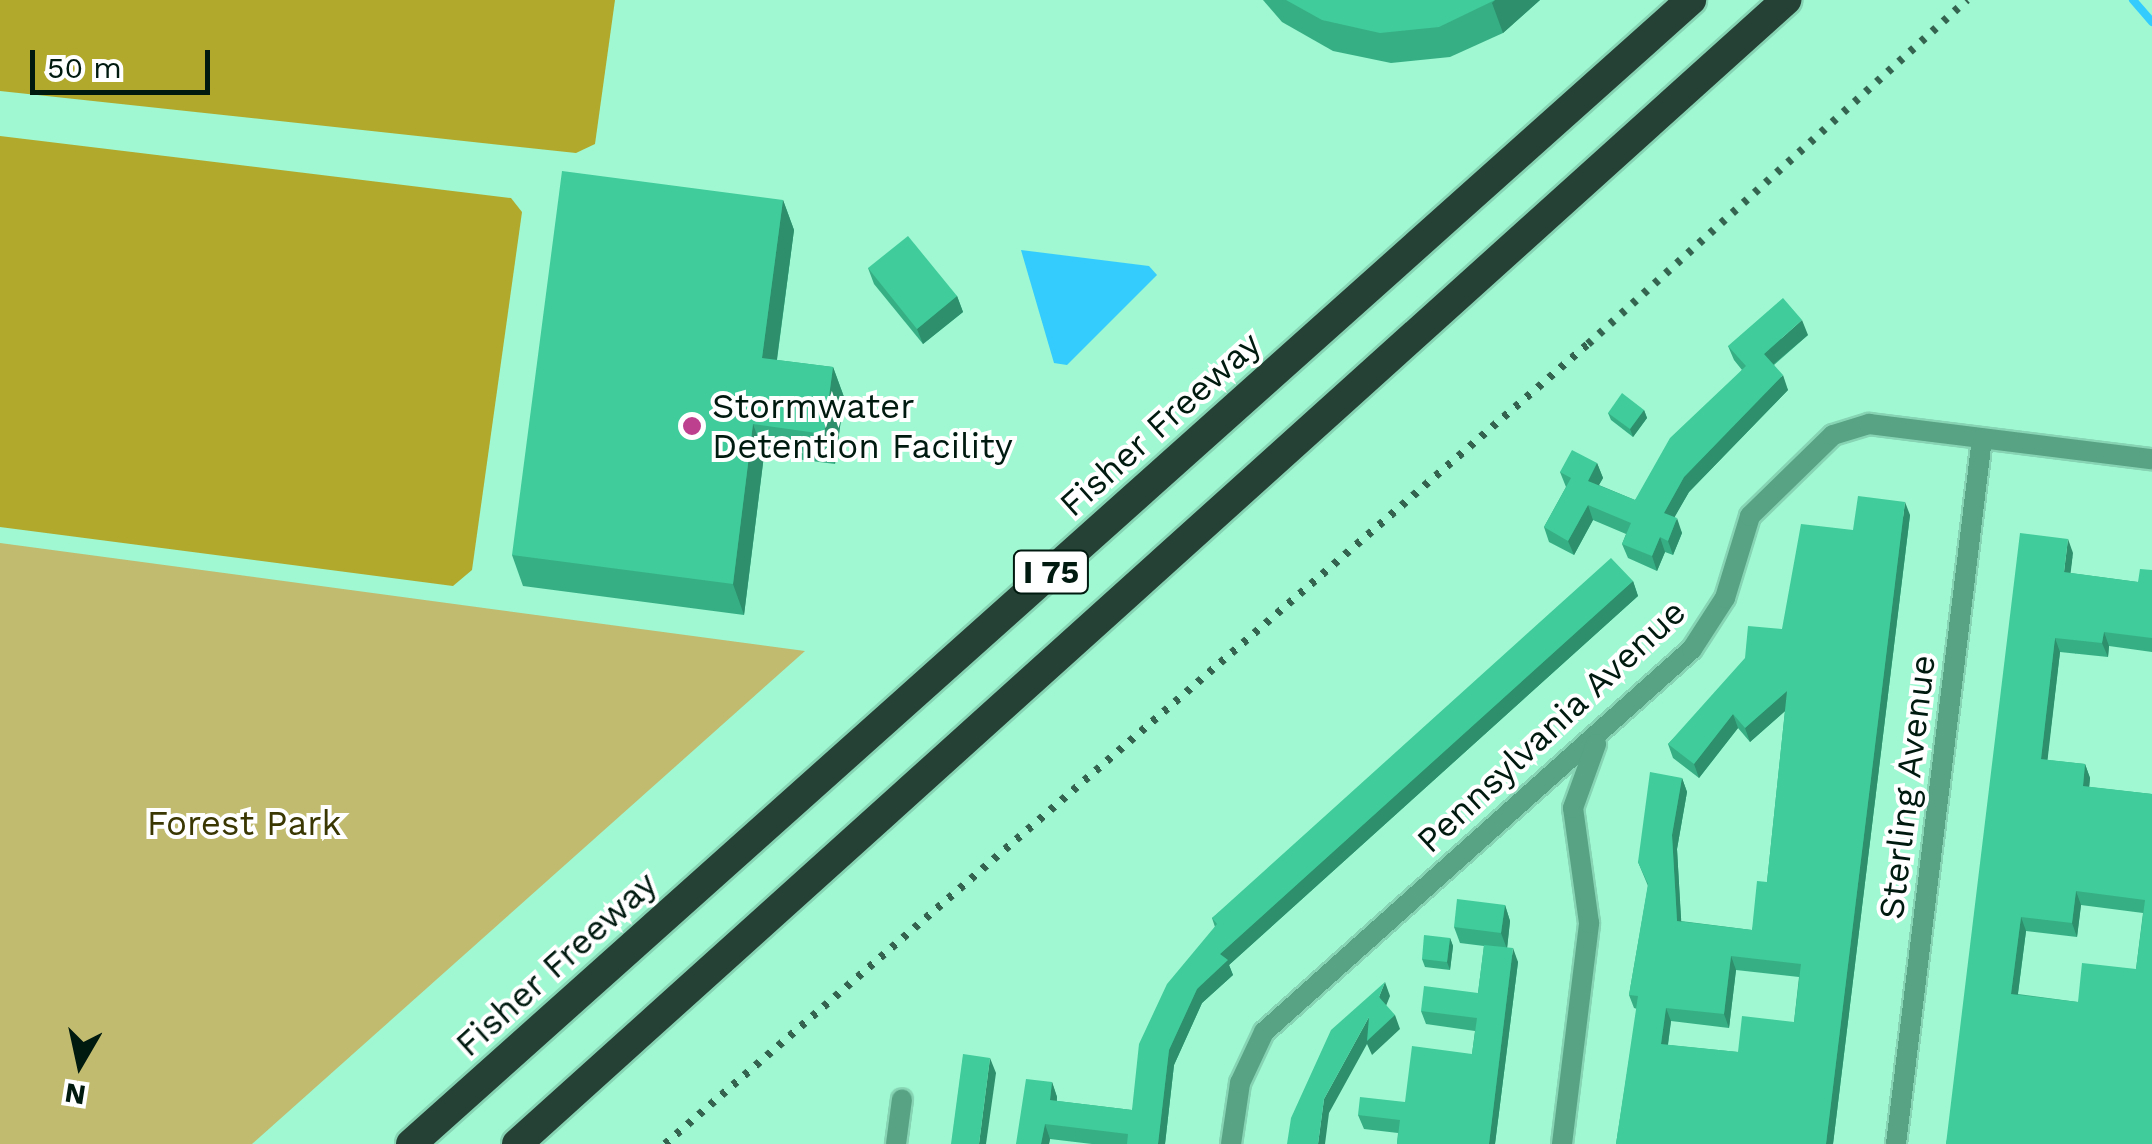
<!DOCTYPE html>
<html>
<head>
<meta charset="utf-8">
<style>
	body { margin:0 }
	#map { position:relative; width:2152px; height:1144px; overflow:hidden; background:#9ff8d2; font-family:"Work Sans",sans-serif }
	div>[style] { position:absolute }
	.green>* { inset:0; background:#c0bb6f }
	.forest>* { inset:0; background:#b1a92c }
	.water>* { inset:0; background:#33ccfd }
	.stream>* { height:8px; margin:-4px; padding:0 4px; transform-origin:4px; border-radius:4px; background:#33ccfd }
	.roads { filter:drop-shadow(2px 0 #86d4b3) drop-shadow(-2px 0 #86d4b3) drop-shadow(0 2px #86d4b3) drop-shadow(0 -2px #86d4b3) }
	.minor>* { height:20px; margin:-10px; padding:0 10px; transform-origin:10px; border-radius:10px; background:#57a384 }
	.motorway>* { height:30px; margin:-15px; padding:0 15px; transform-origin:15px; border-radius:15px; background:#254135 }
	.rail>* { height:8px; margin-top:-4px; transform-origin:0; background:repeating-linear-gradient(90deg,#346350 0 5px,transparent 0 15px) }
	.wall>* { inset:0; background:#37af85 }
	.shaded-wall>* { inset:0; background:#2d8f6c }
	.building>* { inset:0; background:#40cc9b }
	.dots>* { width:28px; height:28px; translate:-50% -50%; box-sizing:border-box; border:5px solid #fff; border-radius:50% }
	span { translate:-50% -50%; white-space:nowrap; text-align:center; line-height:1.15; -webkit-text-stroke:8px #fff; paint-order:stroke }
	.shield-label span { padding:2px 8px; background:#fff; border:2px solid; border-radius:8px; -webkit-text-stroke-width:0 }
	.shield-label { font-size:32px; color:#001a10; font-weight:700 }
	.poi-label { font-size:35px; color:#001a10 }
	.left { translate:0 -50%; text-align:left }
	.street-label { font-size:35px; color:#001a10 }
	.park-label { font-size:35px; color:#3a3703 }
	.north { position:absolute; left:30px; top:1014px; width:100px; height:100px; -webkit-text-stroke:8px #fff; paint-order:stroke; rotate:189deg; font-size:28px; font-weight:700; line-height:40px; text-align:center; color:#001a10 }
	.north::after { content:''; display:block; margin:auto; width:35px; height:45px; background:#001a10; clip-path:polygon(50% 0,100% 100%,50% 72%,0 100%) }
	.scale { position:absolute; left:30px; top:50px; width:180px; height:45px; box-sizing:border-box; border:5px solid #001a10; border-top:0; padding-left:12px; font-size:30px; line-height:35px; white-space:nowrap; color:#001a10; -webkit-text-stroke:8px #fff; paint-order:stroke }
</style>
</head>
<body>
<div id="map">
	<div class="green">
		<div style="clip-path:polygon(0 543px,805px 651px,252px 1144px,0 1144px)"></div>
	</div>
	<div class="forest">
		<div style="clip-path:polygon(0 0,615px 0,595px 144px,576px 153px,0 91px)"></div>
		<div style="clip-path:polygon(0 136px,511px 198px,522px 212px,472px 570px,453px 586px,0 527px)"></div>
	</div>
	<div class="water">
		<div style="clip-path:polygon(1021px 250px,1149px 266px,1157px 275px,1067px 365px,1054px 363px)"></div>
	</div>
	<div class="stream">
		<div style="left:2133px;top:0;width:29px;rotate:49deg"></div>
	</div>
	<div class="roads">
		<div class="minor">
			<div style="left:896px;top:1144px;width:45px;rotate:-82.4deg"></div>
			<div style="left:1231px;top:1144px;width:62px;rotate:-81.6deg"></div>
			<div style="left:1240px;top:1083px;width:56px;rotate:-64.8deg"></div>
			<div style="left:1264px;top:1032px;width:574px;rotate:-41.82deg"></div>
			<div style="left:1692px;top:649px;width:61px;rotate:-57.1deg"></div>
			<div style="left:1725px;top:598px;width:86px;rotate:-73deg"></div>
			<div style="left:1750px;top:516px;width:116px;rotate:-44.3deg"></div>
			<div style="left:1833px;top:435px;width:38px;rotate:-17deg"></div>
			<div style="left:1869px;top:424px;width:285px;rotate:7.1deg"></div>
			<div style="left:1562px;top:1144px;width:223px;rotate:-83deg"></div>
			<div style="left:1589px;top:923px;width:116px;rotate:-97.9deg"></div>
			<div style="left:1573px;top:808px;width:68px;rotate:-70.2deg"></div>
			<div style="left:1896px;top:1144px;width:710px;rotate:-83.05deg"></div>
		</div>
		<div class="motorway">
			<div style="left:411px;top:1144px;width:1717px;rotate:-41.79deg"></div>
			<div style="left:517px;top:1144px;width:1709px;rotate:-42.03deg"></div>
		</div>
	</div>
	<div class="rail">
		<div style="left:665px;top:1144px;width:1221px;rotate:-40.92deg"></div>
		<div style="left:1588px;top:344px;width:512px;rotate:-42.23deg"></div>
	</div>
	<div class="wall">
		<div style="clip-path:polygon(1263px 0,1540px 0,1503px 33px,1450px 57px,1391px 63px,1333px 51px,1282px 22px)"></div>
		<div style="clip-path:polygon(783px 200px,794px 230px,777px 360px,833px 367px,844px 397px,835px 464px,764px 455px,744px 615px,523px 586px,512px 555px)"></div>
		<div style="clip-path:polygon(868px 268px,957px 296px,963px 312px,923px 344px,874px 284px)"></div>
		<div style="clip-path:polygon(1808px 335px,1774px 365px,1788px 390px,1689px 492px,1674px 517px,1682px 533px,1673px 555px,1665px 552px,1657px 571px,1628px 558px,1622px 544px,1626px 534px,1593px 520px,1574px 555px,1549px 542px,1544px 527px,1566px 487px,1560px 472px,1597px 463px,1603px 478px,1599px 485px,1635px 500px,1742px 370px,1734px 360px,1728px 346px)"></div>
		<div style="clip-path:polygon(1644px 410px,1647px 418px,1633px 437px,1611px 420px,1608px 413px)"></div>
		<div style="clip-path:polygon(evenodd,1910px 515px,1833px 1144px,1616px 1144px,1637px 1009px,1634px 1008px,1629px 995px,1648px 886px,1638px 862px,1682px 778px,1687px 792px,1677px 849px,1681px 921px,1752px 930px,1767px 882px,1785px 711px,1750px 742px,1738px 728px,1699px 778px,1673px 758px,1668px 744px,1782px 629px,1853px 530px,1910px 515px,1736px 970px,1799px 977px,1794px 1022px,1738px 1052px,1668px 1045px,1671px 1021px,1729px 1028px,1736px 970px)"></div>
		<div style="clip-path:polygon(evenodd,2073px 553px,2070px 573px,2138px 582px,2152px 570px,2152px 652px,2109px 646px,2108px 657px,2060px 652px,2047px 760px,2085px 764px,2090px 778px,2089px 787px,2152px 794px,2152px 1144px,1946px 1144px,2073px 553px,2081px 905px,2143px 913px,2136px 969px,2078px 1002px,2018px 994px,2026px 931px,2077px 937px,2081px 905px)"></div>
		<div style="clip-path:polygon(1633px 581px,1638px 596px,1229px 965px,1233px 975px,1202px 1003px,1174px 1065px,1165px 1144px,1092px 1144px,1050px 1139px,1049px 1144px,1016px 1144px,1052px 1082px,1057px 1097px,1057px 1101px,1132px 1110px,1215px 927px,1212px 918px)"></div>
		<div style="clip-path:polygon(1505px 905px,1510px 921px,1507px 948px,1518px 962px,1495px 1144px,1397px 1144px,1398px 1133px,1364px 1129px,1358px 1115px,1405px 1102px,1472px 1054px,1475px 1031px,1426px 1024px,1421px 1011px,1478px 993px,1484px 946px,1460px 943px,1454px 927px)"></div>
		<div style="clip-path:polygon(1450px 938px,1453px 946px,1450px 970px,1425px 967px,1422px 959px)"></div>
	</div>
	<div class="shaded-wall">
		<div style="clip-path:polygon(1495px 0,1540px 0,1503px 33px,1492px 3px)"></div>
		<div style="clip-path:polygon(783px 200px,794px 230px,773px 388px,762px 358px)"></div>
		<div style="clip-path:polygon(957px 296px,963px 312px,923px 344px,917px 329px)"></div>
		<div style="clip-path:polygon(1802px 320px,1808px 335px,1769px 368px,1764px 354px)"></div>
		<div style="clip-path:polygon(833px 367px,844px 397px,835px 464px,824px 434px)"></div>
		<div style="clip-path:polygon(1783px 375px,1788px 390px,1689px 492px,1669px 527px,1664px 513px,1684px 477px)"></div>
		<div style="clip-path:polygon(1644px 410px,1647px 418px,1633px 437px,1630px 429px)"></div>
		<div style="clip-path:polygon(753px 424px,764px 455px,744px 615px,733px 584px)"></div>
		<div style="clip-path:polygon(1597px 463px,1603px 478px,1593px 495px,1588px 481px)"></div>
		<div style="clip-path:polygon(1905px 502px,1910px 515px,1833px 1144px,1826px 1144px)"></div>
		<div style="clip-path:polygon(1588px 505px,1593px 520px,1574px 555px,1568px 541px)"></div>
		<div style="clip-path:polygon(1677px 518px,1682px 533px,1673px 555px,1668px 541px)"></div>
		<div style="clip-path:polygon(1660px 537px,1665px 552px,1657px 571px,1652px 556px)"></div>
		<div style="clip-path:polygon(2068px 539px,2073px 553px,2069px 586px,2064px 572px)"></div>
		<div style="clip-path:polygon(1633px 581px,1638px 596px,1229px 965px,1233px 975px,1202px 1003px,1174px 1065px,1165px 1144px,1158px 1144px,1169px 1050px,1197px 989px,1220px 954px)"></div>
		<div style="clip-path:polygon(2104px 632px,2109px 646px,2108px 657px,2102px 643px)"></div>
		<div style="clip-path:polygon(2055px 638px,2060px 652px,2046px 773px,2041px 759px)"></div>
		<div style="clip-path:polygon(1787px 691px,1792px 705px,1750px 742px,1745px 728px)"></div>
		<div style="clip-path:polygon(1733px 714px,1738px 728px,1699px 778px,1694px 764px)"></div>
		<div style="clip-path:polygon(2085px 764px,2090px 778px,2088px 800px,2083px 786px)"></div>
		<div style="clip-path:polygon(1682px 778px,1687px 792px,1677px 849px,1682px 934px,1677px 921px,1672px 835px)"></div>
		<div style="clip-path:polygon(2076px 891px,2081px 905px,2077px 937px,2072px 923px)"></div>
		<div style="clip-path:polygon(1505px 905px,1510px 921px,1507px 949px,1501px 933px)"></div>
		<div style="clip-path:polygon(2021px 917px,2026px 931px,2016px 1008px,2011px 994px)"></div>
		<div style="clip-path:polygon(1450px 938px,1453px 946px,1450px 970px,1447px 962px)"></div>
		<div style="clip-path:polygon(1513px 948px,1518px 962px,1495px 1144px,1489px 1144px)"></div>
		<div style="clip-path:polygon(1731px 956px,1736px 970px,1729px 1028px,1724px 1014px)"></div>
		<div style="clip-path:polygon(1385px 982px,1390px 996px,1384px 1011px,1379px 997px)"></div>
		<div style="clip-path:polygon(1666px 1008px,1671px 1021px,1666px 1058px,1661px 1044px)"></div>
		<div style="clip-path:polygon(1395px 1015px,1400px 1029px,1372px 1055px,1367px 1044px,1329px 1113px,1325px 1144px,1318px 1144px,1324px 1099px,1369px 1017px)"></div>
		<div style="clip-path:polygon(990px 1058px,996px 1073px,986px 1144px,979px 1144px)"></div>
		<div style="clip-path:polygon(1052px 1082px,1057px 1097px,1055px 1115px,1050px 1100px)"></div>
		<div style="clip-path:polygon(1045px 1124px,1050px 1139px,1049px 1144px,1041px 1144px)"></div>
	</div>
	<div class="building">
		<div style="clip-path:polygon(1286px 0,1495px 0,1439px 27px,1380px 33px,1322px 20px)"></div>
		<div style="clip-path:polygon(562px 171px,783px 200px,762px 358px,833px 367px,824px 434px,753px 424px,733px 584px,512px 555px)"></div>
		<div style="clip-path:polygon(908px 236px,957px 296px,917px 329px,868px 268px)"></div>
		<div style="clip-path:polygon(1783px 298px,1802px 320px,1764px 354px,1783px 375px,1684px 477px,1664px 513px,1677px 518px,1668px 541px,1660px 537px,1652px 556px,1622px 544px,1631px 523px,1588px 505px,1568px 541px,1544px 527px,1571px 478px,1560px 472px,1572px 450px,1597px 463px,1588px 481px,1635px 500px,1670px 438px,1746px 366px,1728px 346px)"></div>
		<div style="clip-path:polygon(1622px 393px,1644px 410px,1630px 429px,1608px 413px)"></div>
		<div style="clip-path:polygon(evenodd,1858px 496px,1905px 502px,1826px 1144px,1616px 1144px,1638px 996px,1629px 995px,1648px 884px,1638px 862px,1650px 772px,1682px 778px,1672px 835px,1677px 921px,1752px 930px,1757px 881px,1767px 882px,1787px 691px,1745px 728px,1733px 714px,1694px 764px,1668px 744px,1745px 658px,1748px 626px,1782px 629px,1801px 524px,1853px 530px,1858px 496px,1731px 956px,1801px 964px,1794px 1022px,1742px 1016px,1738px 1052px,1661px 1044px,1666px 1008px,1724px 1014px,1731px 956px)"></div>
		<div style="clip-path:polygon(evenodd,2020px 533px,2068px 539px,2064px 572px,2138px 582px,2140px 569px,2152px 570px,2152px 638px,2104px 632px,2102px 643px,2055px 638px,2041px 759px,2085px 764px,2083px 786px,2152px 794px,2152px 1144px,1946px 1144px,2020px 533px,2076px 891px,2145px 900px,2136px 969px,2082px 963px,2078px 1002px,2011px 994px,2021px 917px,2072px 923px,2076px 891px)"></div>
		<div style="clip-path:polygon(1611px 558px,1633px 581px,1220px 954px,1228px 960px,1197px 989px,1169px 1050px,1158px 1144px,1127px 1144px,1128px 1134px,1045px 1124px,1041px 1144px,1016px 1144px,1026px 1079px,1052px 1082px,1050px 1100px,1132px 1110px,1139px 1044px,1167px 984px,1217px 924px,1212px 918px)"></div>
		<div style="clip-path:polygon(1457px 899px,1505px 905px,1501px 933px,1454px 927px)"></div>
		<div style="clip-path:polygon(1424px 935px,1450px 938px,1447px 962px,1422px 959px)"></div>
		<div style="clip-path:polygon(1484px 945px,1513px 948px,1489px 1144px,1397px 1144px,1400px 1120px,1358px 1115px,1360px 1097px,1405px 1102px,1412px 1046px,1472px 1054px,1477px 1018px,1421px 1011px,1424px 986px,1478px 993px)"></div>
		<div style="clip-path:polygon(1385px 982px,1379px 997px,1395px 1015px,1367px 1041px,1369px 1017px,1324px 1099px,1318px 1144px,1287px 1144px,1291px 1118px,1331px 1030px)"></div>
		<div style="clip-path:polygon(963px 1054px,990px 1058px,979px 1144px,951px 1144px)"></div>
	</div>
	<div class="dots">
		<div style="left:692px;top:426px;background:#bd408f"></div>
	</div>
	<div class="shield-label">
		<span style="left:1051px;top:572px">I 75</span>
	</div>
	<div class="poi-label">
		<span class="left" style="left:712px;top:426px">Stormwater<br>Detention Facility</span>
	</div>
	<div class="street-label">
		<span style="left:1160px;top:424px;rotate:-42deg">Fisher Freeway</span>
		<span style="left:1551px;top:726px;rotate:-43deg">Pennsylvania Avenue</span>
		<span style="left:1907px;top:787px;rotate:-83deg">Sterling Avenue</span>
		<span style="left:556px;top:964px;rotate:-42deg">Fisher Freeway</span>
	</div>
	<div class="park-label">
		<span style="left:244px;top:823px">Forest Park</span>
	</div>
	<div class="north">N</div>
	<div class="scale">50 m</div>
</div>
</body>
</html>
